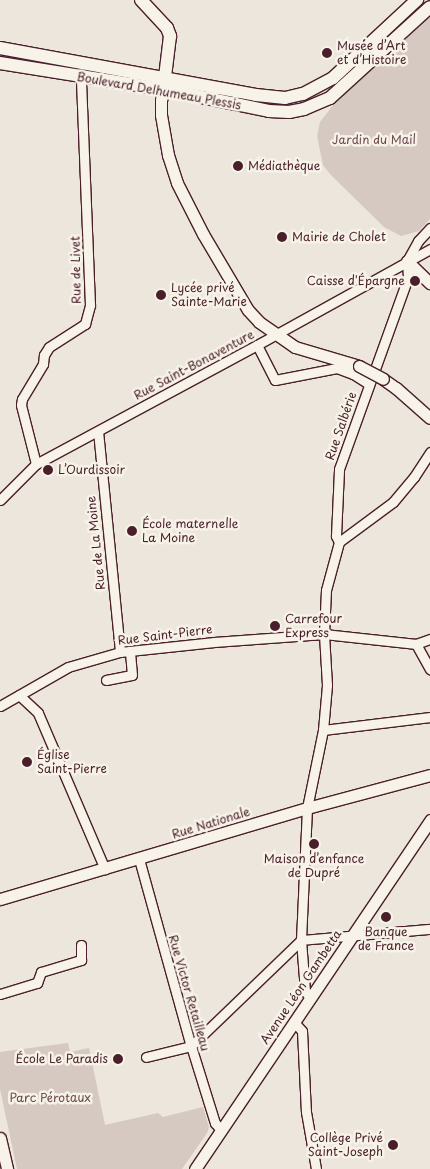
<!DOCTYPE html>
<html>
<head>
<meta charset="utf-8">
<style>
	body { margin:0 }
	#map { position:relative; width:430px; height:1169px; overflow:hidden; background:#ece6dd; font-family:"Playpen Sans",sans-serif }
	div>[style] { position:absolute }
	.green>* { inset:0; background:#d5c9c2 }
	.roads { filter:drop-shadow(1px 0 #4a1f2b) drop-shadow(-1px 0 #4a1f2b) drop-shadow(0 1px #4a1f2b) drop-shadow(0 -1px #4a1f2b) }
	.minor>* { height:9px; margin:-4.5px; padding:0 4.5px; transform-origin:4.5px; border-radius:4.5px; background:#f7f3e8 }
	.tertiary>* { height:11px; margin:-5.5px; padding:0 5.5px; transform-origin:5.5px; border-radius:5.5px; background:#f7f3e8 }
	.secondary>* { height:12px; margin:-6px; padding:0 6px; transform-origin:6px; border-radius:6px; background:#f7f3e8 }
	.bridges { filter:drop-shadow(1px 0 #4a1f2b) drop-shadow(-1px 0 #4a1f2b) drop-shadow(0 1px #4a1f2b) drop-shadow(0 -1px #4a1f2b) }
	.tertiary-bridge>* { height:11px; margin:-5.5px; padding:0 5.5px; transform-origin:5.5px; border-radius:5.5px; background:#f7f3e8 }
	.dots>* { width:14px; height:14px; translate:-50% -50%; box-sizing:border-box; border:2px solid #f7f3e8; border-radius:50% }
	span { translate:-50% -50%; white-space:nowrap; text-align:center; line-height:1.15; -webkit-text-stroke:5px #f7f3e8; paint-order:stroke }
	.poi-label { font-size:12px; color:#4a1f2b }
	.left { translate:0 -50%; text-align:left }
	.right { translate:-100% -50%; text-align:right }
	.street-label { font-size:12px; color:#4a1f2b }
	.park-label { font-size:12px; color:#6d4a51 }
</style>
</head>
<body>
<div id="map">
	<div class="green">
		<div style="clip-path:polygon(430px 15px,430px 219px,419px 231px,401px 236px,384px 227px,330px 174px,323px 165px,317px 136px,320px 122px,337px 100px)"></div>
		<div style="clip-path:polygon(68px 1043px,70px 1052px,89px 1048px,105px 1125px,158px 1113px,163px 1117px,203px 1107px,209px 1127px,207px 1133px,182px 1169px,17px 1169px,0 1089px,0 1052px)"></div>
	</div>
	<div class="roads">
		<div class="minor">
			<div style="left:407px;top:261px;width:23px;rotate:-61deg"></div>
			<div style="left:418px;top:241px;width:18px;rotate:-47deg"></div>
			<div style="left:257px;top:345px;width:39px;rotate:63deg"></div>
			<div style="left:275px;top:380px;width:63px;rotate:-11deg"></div>
			<div style="left:337px;top:368px;width:17px;rotate:21deg"></div>
			<div style="left:353px;top:374px;width:19px;rotate:32deg"></div>
			<div style="left:98px;top:431px;width:222px;rotate:84.3deg"></div>
			<div style="left:36px;top:464px;width:61px;rotate:-104.3deg"></div>
			<div style="left:21px;top:405px;width:6px;rotate:-81deg"></div>
			<div style="left:22px;top:399px;width:41px;rotate:-59deg"></div>
			<div style="left:43px;top:364px;width:9px;rotate:-84deg"></div>
			<div style="left:44px;top:355px;width:9px;rotate:-58deg"></div>
			<div style="left:49px;top:347px;width:43px;rotate:-32.6deg"></div>
			<div style="left:85px;top:324px;width:20px;rotate:-75deg"></div>
			<div style="left:90px;top:305px;width:229px;rotate:-92.3deg"></div>
			<div style="left:0;top:500px;width:51px;rotate:-45deg"></div>
			<div style="left:36px;top:464px;width:251px;rotate:-28.3deg"></div>
			<div style="left:257px;top:345px;width:198px;rotate:-29deg"></div>
			<div style="left:339px;top:542px;width:67px;rotate:-36.5deg"></div>
			<div style="left:393px;top:502px;width:33px;rotate:-50deg"></div>
			<div style="left:414px;top:477px;width:30px;rotate:-57deg"></div>
			<div style="left:416px;top:644px;width:29px;rotate:61deg"></div>
			<div style="left:106px;top:680px;width:26px;rotate:-11deg"></div>
			<div style="left:132px;top:675px;width:24px;rotate:-95deg"></div>
			<div style="left:19px;top:695px;width:26px;rotate:43deg"></div>
			<div style="left:38px;top:713px;width:170px;rotate:66.8deg"></div>
			<div style="left:0;top:706px;width:78px;rotate:-29.8deg"></div>
			<div style="left:68px;top:667px;width:54px;rotate:-16.1deg"></div>
			<div style="left:120px;top:652px;width:95px;rotate:-6.1deg"></div>
			<div style="left:214px;top:642px;width:110px;rotate:-4.2deg"></div>
			<div style="left:324px;top:634px;width:93px;rotate:6.2deg"></div>
			<div style="left:416px;top:644px;width:15px;rotate:-20deg"></div>
			<div style="left:323px;top:730px;width:108px;rotate:-6.9deg"></div>
			<div style="left:139px;top:859px;width:194px;rotate:74.5deg"></div>
			<div style="left:191px;top:1046px;width:81px;rotate:72.7deg"></div>
			<div style="left:215px;top:1123px;width:9px;rotate:49deg"></div>
			<div style="left:0;top:994px;width:39px;rotate:-17deg"></div>
			<div style="left:37px;top:983px;width:12px;rotate:-70deg"></div>
			<div style="left:41px;top:972px;width:42px;rotate:-16.7deg"></div>
			<div style="left:81px;top:960px;width:15px;rotate:-90deg"></div>
			<div style="left:310px;top:998px;width:9px;rotate:-126deg"></div>
			<div style="left:305px;top:991px;width:51px;rotate:-94.5deg"></div>
			<div style="left:301px;top:940px;width:132px;rotate:-87.4deg"></div>
			<div style="left:307px;top:808px;width:80px;rotate:-78.4deg"></div>
			<div style="left:323px;top:730px;width:45px;rotate:-84.9deg"></div>
			<div style="left:327px;top:685px;width:51px;rotate:-93.4deg"></div>
			<div style="left:324px;top:634px;width:44px;rotate:-87.4deg"></div>
			<div style="left:326px;top:590px;width:50px;rotate:-74.8deg"></div>
			<div style="left:339px;top:542px;width:7px;rotate:-117deg"></div>
			<div style="left:336px;top:536px;width:67px;rotate:-87.4deg"></div>
			<div style="left:339px;top:469px;width:204px;rotate:-70.2deg"></div>
			<div style="left:408px;top:277px;width:16px;rotate:-94deg"></div>
			<div style="left:294px;top:1022px;width:12px;rotate:48deg"></div>
			<div style="left:302px;top:1031px;width:81px;rotate:87.2deg"></div>
			<div style="left:306px;top:1112px;width:58px;rotate:80deg"></div>
			<div style="left:146px;top:1057px;width:46px;rotate:-13.7deg"></div>
			<div style="left:191px;top:1046px;width:153px;rotate:-43.9deg"></div>
			<div style="left:301px;top:940px;width:129px;rotate:-4.9deg"></div>
		</div>
		<div class="tertiary">
			<div style="left:164px;top:82px;width:18px;rotate:99deg"></div>
			<div style="left:161px;top:100px;width:15px;rotate:90deg"></div>
			<div style="left:161px;top:115px;width:41px;rotate:80.1deg"></div>
			<div style="left:168px;top:155px;width:29px;rotate:72deg"></div>
			<div style="left:177px;top:183px;width:57px;rotate:63deg"></div>
			<div style="left:203px;top:234px;width:88px;rotate:59.4deg"></div>
			<div style="left:248px;top:310px;width:16px;rotate:47deg"></div>
			<div style="left:259px;top:322px;width:44px;rotate:34.8deg"></div>
			<div style="left:295px;top:347px;width:67px;rotate:16.5deg"></div>
			<div style="left:407px;top:261px;width:32px;rotate:44deg"></div>
			<div style="left:383px;top:379px;width:16px;rotate:35deg"></div>
			<div style="left:396px;top:388px;width:45px;rotate:41.4deg"></div>
			<div style="left:0;top:899px;width:320px;rotate:-16.5deg"></div>
			<div style="left:307px;top:808px;width:127px;rotate:-15deg"></div>
			<div style="left:0;top:1138px;width:32px;rotate:77deg"></div>
			<div style="left:195px;top:1169px;width:421px;rotate:-56deg"></div>
		</div>
		<div class="secondary">
			<div style="left:141px;top:0;width:38px;rotate:47deg"></div>
			<div style="left:167px;top:28px;width:9px;rotate:69deg"></div>
			<div style="left:170px;top:36px;width:41px;rotate:97deg"></div>
			<div style="left:0;top:48px;width:260px;rotate:10.4deg"></div>
			<div style="left:256px;top:95px;width:29px;rotate:6deg"></div>
			<div style="left:285px;top:98px;width:18px;rotate:-13deg"></div>
			<div style="left:303px;top:94px;width:34px;rotate:-28deg"></div>
			<div style="left:333px;top:78px;width:115px;rotate:-42.9deg"></div>
			<div style="left:0;top:63px;width:165px;rotate:9.1deg"></div>
			<div style="left:163px;top:89px;width:108px;rotate:11.7deg"></div>
			<div style="left:269px;top:111px;width:20px;rotate:3deg"></div>
			<div style="left:289px;top:112px;width:15px;rotate:-11deg"></div>
			<div style="left:304px;top:109px;width:28px;rotate:-23deg"></div>
			<div style="left:330px;top:98px;width:135px;rotate:-42.3deg"></div>
		</div>
	</div>
	<div class="bridges">
		<div class="tertiary-bridge">
			<div style="left:359px;top:366px;width:27px;rotate:28deg"></div>
		</div>
	</div>
	<div class="dots">
		<div style="left:327px;top:53px;background:#4a1f2b"></div>
		<div style="left:238px;top:166px;background:#4a1f2b"></div>
		<div style="left:282px;top:237px;background:#4a1f2b"></div>
		<div style="left:415px;top:281px;background:#4a1f2b"></div>
		<div style="left:161px;top:295px;background:#4a1f2b"></div>
		<div style="left:48px;top:470px;background:#4a1f2b"></div>
		<div style="left:132px;top:531px;background:#4a1f2b"></div>
		<div style="left:275px;top:626px;background:#4a1f2b"></div>
		<div style="left:27px;top:762px;background:#4a1f2b"></div>
		<div style="left:314px;top:844px;background:#4a1f2b"></div>
		<div style="left:386px;top:917px;background:#4a1f2b"></div>
		<div style="left:118px;top:1059px;background:#4a1f2b"></div>
		<div style="left:393px;top:1145px;background:#4a1f2b"></div>
	</div>
	<div class="poi-label">
		<span class="left" style="left:337px;top:53px">Musée d’Art<br>et d’Histoire</span>
		<span class="left" style="left:248px;top:166px">Médiathèque</span>
		<span class="left" style="left:292px;top:237px">Mairie de Cholet</span>
		<span class="right" style="left:405px;top:281px">Caisse d'Épargne</span>
		<span class="left" style="left:171px;top:295px">Lycée privé<br>Sainte-Marie</span>
		<span class="left" style="left:58px;top:470px">L’Ourdissoir</span>
		<span class="left" style="left:142px;top:531px">École maternelle<br>La Moine</span>
		<span class="left" style="left:285px;top:626px">Carrefour<br>Express</span>
		<span class="left" style="left:37px;top:762px">Église<br>Saint-Pierre</span>
		<span style="left:314px;top:866px">Maison d’enfance<br>de Dupré</span>
		<span style="left:386px;top:939px">Banque<br>de France</span>
		<span class="right" style="left:108px;top:1059px">École Le Paradis</span>
		<span class="right" style="left:383px;top:1145px">Collège Privé<br>Saint-Joseph</span>
	</div>
	<div class="street-label">
		<span style="left:159px;top:91px;rotate:10deg">Boulevard Delhumeau Plessis</span>
		<span style="left:76px;top:270px;rotate:-91deg">Rue de Livet</span>
		<span style="left:194px;top:365px;rotate:-28deg">Rue Saint-Bonaventure</span>
		<span style="left:341px;top:426px;rotate:-71deg">Rue Salbérie</span>
		<span style="left:96px;top:543px;rotate:-96deg">Rue de La Moine</span>
		<span style="left:165px;top:635px;rotate:-7deg">Rue Saint-Pierre</span>
		<span style="left:211px;top:823px;rotate:-17deg">Rue Nationale</span>
		<span style="left:301px;top:987px;rotate:-56deg">Avenue Léon Gambetta</span>
		<span style="left:189px;top:993px;rotate:74deg">Rue Victor Retailleau</span>
	</div>
	<div class="park-label">
		<span style="left:374px;top:140px">Jardin du Mail</span>
		<span style="left:50px;top:1098px">Parc Pérotaux</span>
	</div>
</div>
</body>
</html>
